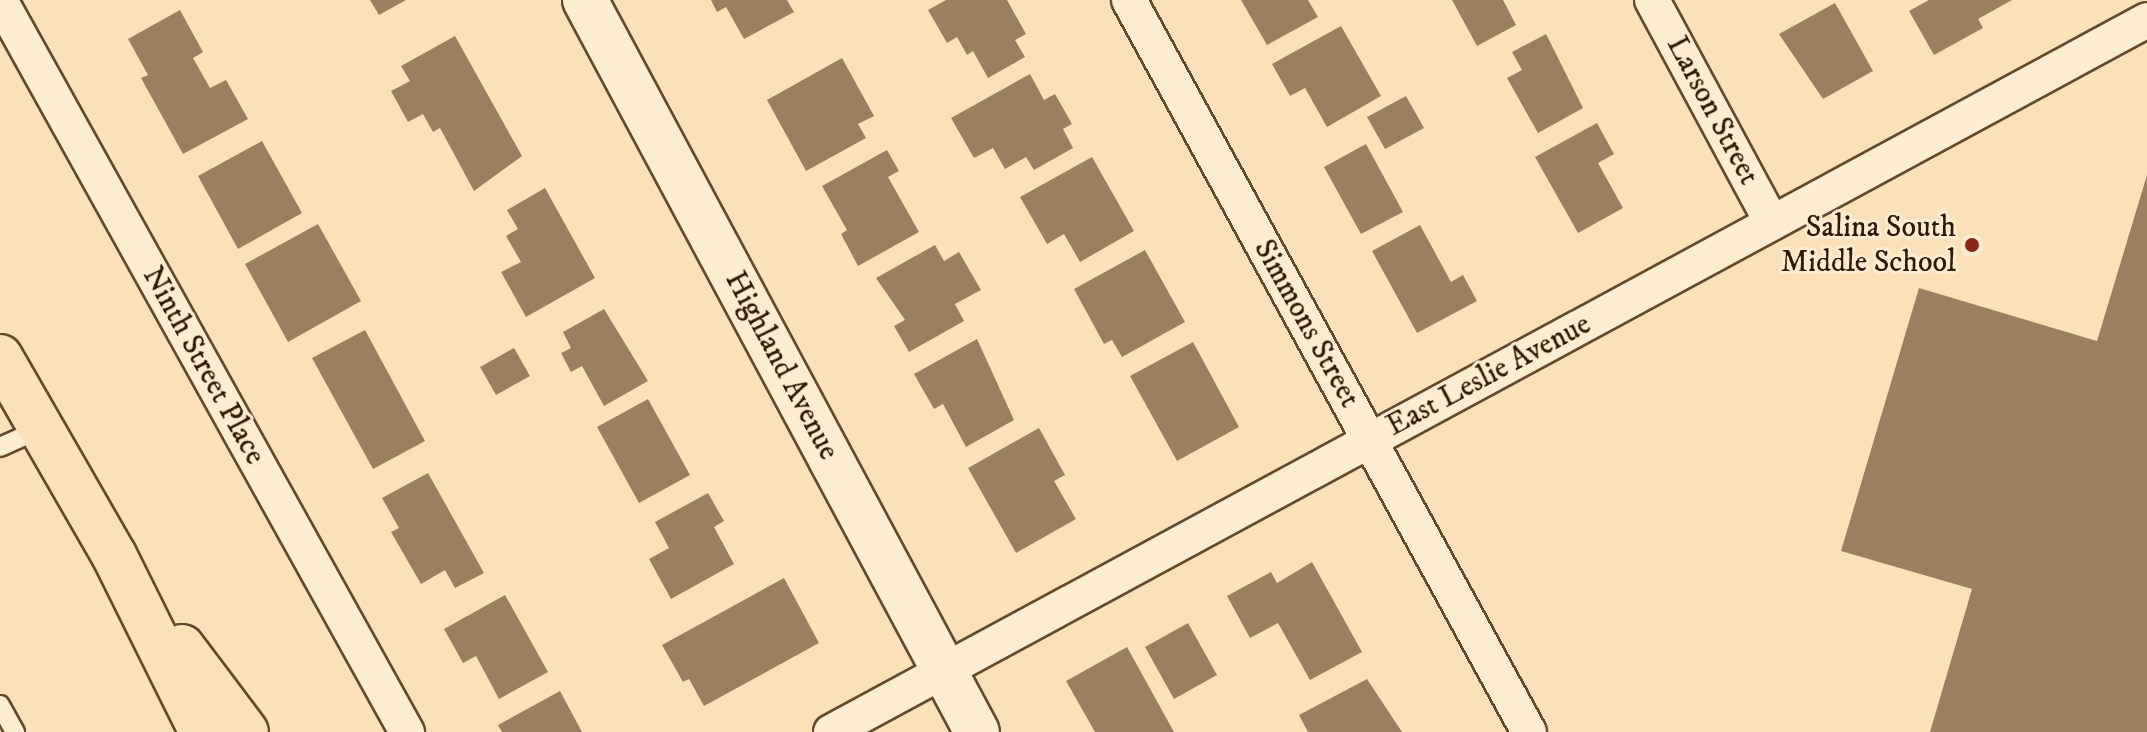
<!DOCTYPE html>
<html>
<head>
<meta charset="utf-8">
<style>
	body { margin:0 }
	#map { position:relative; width:2147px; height:732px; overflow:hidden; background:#fbe1b9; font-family:"IM FELL DW Pica",serif }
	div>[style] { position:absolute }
	.building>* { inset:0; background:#9a8060 }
	.roads { filter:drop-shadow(2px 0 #64492e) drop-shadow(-2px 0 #64492e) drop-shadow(0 2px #64492e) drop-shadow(0 -2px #64492e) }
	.lane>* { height:18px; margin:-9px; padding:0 9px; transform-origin:9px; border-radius:9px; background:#fcecd2 }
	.street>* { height:34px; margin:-17px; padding:0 17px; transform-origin:17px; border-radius:17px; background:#fcecd2 }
	.secondary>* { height:44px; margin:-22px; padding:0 22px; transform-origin:22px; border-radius:22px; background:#fcecd2 }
	.primary>* { height:44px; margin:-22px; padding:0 22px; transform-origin:22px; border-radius:22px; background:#fbe1b9 }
	.dots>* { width:22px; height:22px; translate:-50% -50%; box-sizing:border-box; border:4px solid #fcecd2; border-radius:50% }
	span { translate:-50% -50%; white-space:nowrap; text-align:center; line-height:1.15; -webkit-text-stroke:6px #fcecd2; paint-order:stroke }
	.street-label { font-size:30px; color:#311600 }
	.poi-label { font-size:30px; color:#311600 }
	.right { translate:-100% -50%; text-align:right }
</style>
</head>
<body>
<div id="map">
	<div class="building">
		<div style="clip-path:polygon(370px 0,406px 0,379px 15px)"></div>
		<div style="clip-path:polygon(711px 0,787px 0,794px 12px,744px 39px,726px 7px,717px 12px)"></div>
		<div style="clip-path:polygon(946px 0,1007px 0,1026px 34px,1015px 40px,1025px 57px,988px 78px,973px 51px,967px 55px,957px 37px,947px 43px,928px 10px)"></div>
		<div style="clip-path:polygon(1241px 0,1308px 0,1318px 17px,1267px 45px)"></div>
		<div style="clip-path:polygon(1452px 0,1503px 0,1516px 25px,1477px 46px)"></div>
		<div style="clip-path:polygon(1929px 0,2012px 0,1978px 19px,1983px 28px,1934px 55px,1909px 11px)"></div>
		<div style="clip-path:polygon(1835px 3px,1873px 71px,1823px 99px,1779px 34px)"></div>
		<div style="clip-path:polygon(180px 10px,203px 52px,193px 58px,210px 88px,226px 80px,248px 119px,183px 154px,141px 78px,148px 75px,128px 39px)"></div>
		<div style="clip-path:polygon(1341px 26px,1381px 96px,1327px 127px,1305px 88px,1290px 96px,1272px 64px)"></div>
		<div style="clip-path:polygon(1546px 34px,1583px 108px,1538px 133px,1507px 78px,1522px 70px,1512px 52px)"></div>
		<div style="clip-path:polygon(455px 36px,522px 156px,474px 191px,440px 128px,433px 132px,423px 114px,408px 122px,391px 91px,410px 81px,401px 66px)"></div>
		<div style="clip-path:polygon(842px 58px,874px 116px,858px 124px,866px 138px,806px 171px,767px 100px)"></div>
		<div style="clip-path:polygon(1030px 74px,1044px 100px,1055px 94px,1072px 124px,1063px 129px,1073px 148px,1034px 170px,1026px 157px,1005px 169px,993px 148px,974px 158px,951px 118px)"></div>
		<div style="clip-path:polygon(1406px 96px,1424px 128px,1385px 149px,1367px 117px)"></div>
		<div style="clip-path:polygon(1597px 123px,1614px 154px,1598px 163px,1623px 208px,1578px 233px,1535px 157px)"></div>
		<div style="clip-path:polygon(262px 141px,302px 213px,238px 249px,198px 176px)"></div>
		<div style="clip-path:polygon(1366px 144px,1403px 212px,1361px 234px,1324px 167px)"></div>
		<div style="clip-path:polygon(887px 150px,899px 171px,888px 177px,919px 232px,858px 266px,841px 234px,847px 230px,822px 186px)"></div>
		<div style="clip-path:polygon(1092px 157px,1134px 231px,1080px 262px,1064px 234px,1047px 244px,1020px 197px)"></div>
		<div style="clip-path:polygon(2147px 175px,2147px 732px,1930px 732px,1972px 589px,1841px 551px,1919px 288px,2097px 341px)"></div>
		<div style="clip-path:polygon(545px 188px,595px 278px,526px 317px,501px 272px,521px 262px,506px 236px,518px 229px,507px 210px)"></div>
		<div style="clip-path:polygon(318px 224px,361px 301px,288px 342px,245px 264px)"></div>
		<div style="clip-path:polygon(1420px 225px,1451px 282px,1463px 275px,1477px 301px,1417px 333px,1372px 251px)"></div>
		<div style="clip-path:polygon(935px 245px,944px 261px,959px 252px,981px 290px,955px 304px,964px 321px,909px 352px,894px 326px,905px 320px,876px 278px)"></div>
		<div style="clip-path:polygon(1145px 250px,1185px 322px,1122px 357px,1112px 340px,1104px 344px,1074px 289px)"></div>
		<div style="clip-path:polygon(604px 309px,648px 381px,604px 406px,582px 366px,571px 372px,561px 353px,571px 348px,563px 332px)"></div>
		<div style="clip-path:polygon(365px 330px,425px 441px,373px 469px,312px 358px)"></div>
		<div style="clip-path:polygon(977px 339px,1014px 420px,966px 447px,943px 404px,934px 409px,914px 374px)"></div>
		<div style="clip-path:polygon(1193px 342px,1239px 427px,1177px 461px,1130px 376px)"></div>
		<div style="clip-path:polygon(514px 348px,530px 376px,496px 395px,480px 367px)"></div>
		<div style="clip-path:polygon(648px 399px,690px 475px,639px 503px,597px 427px)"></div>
		<div style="clip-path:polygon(1039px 428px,1065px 475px,1054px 481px,1076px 519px,1016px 553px,968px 468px)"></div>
		<div style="clip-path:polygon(428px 473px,484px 573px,455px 588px,445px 570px,421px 584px,391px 532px,399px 528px,382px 498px)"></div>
		<div style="clip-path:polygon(708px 493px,724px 521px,714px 527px,734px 564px,671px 599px,649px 559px,669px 548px,655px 522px)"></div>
		<div style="clip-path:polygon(1312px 562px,1362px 652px,1310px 680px,1278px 623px,1250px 638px,1227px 596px,1271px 572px,1277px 583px)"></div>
		<div style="clip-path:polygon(784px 578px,819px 643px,704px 706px,689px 679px,683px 682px,662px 645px)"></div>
		<div style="clip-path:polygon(505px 595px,548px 672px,499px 699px,476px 656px,463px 663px,444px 629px)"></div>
		<div style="clip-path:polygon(1188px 623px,1217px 675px,1174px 699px,1145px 647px)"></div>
		<div style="clip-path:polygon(1127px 647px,1174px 732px,1095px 732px,1066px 681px)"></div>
		<div style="clip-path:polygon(1367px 679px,1402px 732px,1308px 732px,1299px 715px)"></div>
		<div style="clip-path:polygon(560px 691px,582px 732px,502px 732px,498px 725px)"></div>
	</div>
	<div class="roads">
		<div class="lane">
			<div style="left:0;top:447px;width:44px;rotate:-24.2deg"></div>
			<div style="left:0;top:705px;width:31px;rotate:61deg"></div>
		</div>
		<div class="street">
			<div style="left:0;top:0;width:838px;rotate:60.93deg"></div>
			<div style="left:1129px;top:0;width:834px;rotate:61.35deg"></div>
			<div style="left:1652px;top:0;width:253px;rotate:61.7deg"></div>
			<div style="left:831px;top:732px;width:1496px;rotate:-28.41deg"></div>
		</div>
		<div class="secondary">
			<div style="left:585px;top:0;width:830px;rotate:61.83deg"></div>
		</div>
		<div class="primary">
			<div style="left:0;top:357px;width:228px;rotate:60.1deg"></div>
			<div style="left:114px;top:555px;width:198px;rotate:63.6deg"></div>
			<div style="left:182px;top:647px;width:106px;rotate:53deg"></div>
		</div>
	</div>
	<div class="dots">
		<div style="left:1972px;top:245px;background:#8f2418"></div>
	</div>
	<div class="street-label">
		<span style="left:1712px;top:111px;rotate:62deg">Larson Street</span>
		<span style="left:1306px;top:324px;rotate:61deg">Simmons Street</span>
		<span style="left:203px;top:366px;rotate:61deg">Ninth Street Place</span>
		<span style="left:781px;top:366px;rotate:62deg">Highland Avenue</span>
		<span style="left:1489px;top:376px;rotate:-28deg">East Leslie Avenue</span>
	</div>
	<div class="poi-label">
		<span class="right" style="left:1956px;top:245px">Salina South<br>Middle School</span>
	</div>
</div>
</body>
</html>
